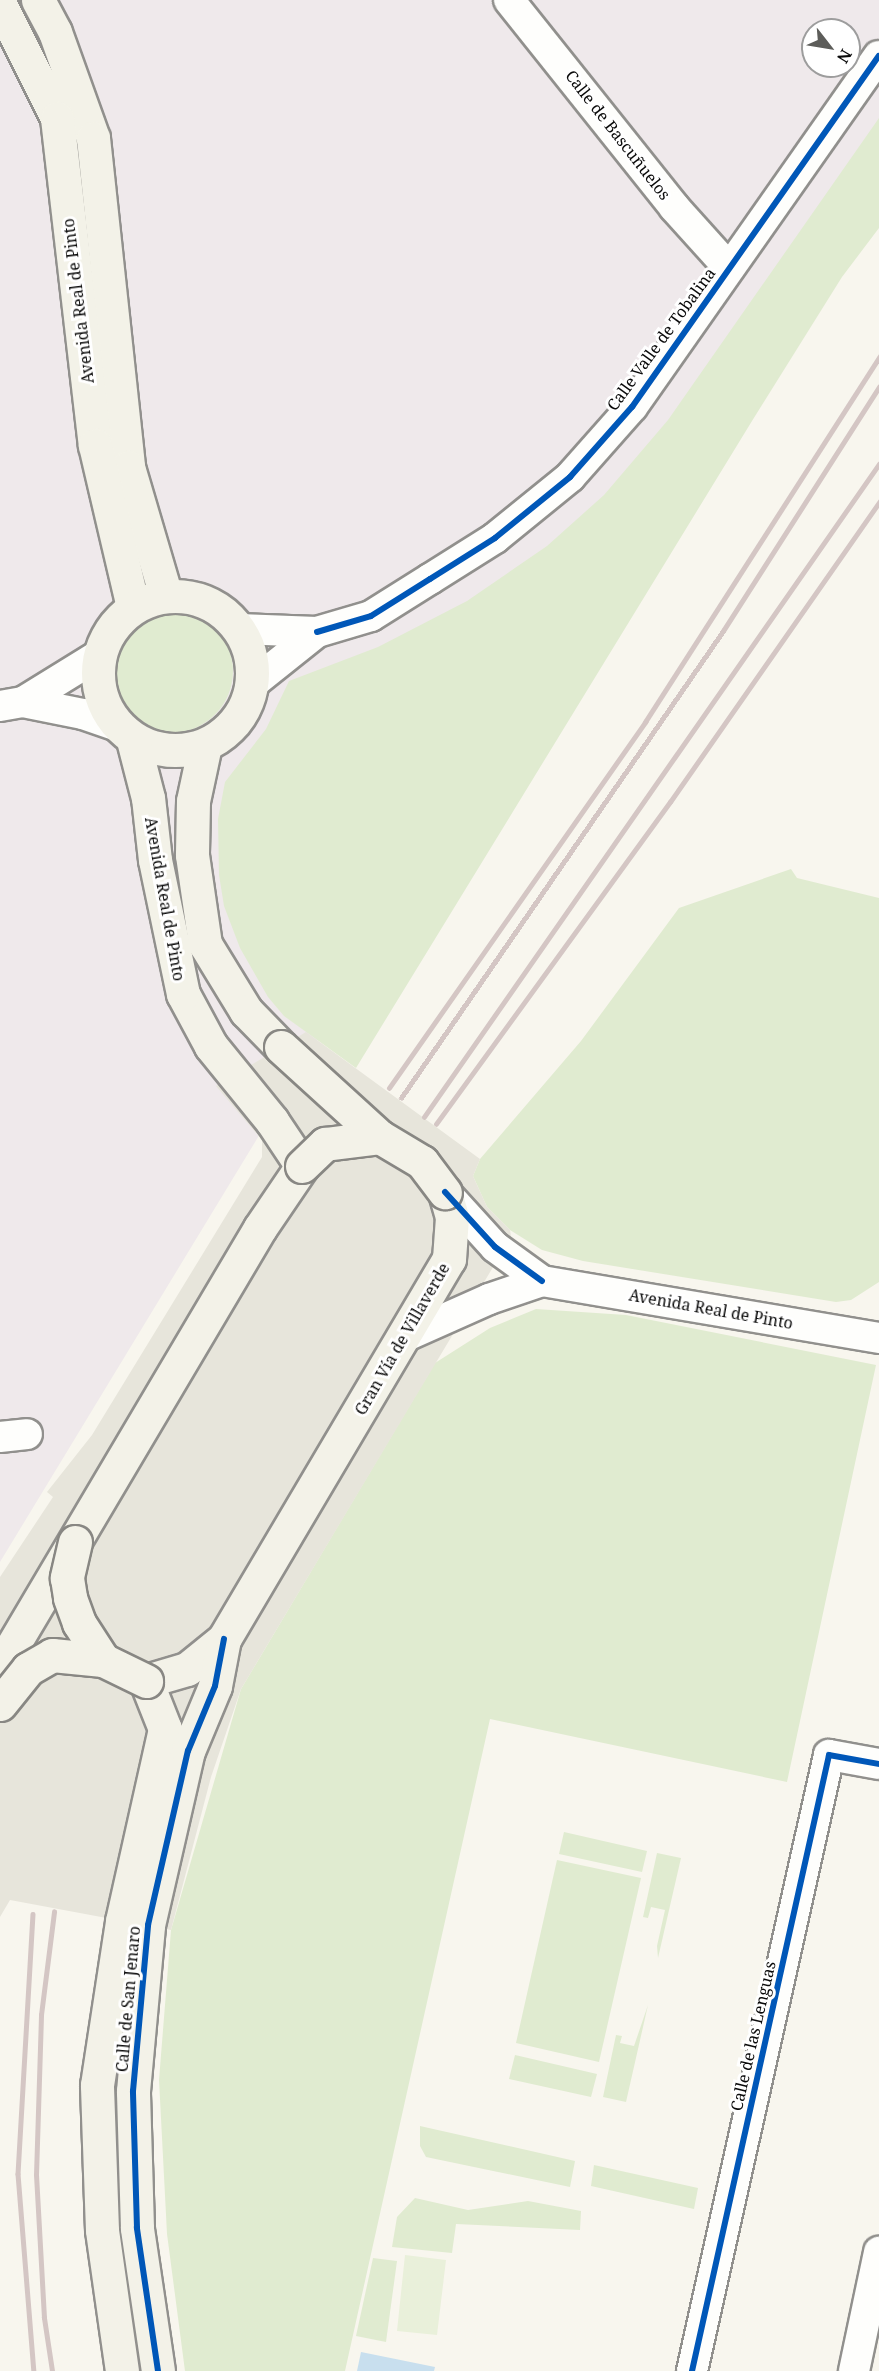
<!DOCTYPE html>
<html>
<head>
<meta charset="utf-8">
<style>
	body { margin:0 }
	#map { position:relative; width:879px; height:2371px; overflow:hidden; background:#f8f6ee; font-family:"Noto Serif",serif }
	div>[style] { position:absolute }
	.industrial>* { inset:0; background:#efe9eb }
	.green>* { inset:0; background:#e0ebd0 }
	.round { border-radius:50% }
	.pitch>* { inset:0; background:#e9f0da }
	.plaza>* { inset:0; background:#e7e5db }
	.water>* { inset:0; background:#c8dfee }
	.roads { filter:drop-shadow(2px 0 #91908d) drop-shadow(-2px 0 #91908d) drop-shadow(0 2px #91908d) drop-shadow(0 -2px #91908d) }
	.street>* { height:30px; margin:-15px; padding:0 15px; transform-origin:15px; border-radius:15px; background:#fefefc }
	.secondary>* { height:33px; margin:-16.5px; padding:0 16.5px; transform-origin:16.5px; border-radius:16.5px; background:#f3f2e8 }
	.secondary>.ring { margin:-16.5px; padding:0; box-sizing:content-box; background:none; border:33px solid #f3f2e8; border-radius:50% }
	.rail>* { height:4.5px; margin:-2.25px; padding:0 2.25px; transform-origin:2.25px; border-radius:2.25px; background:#d4c6c4 }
	.bridges { filter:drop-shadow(2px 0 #888783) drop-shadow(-2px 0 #888783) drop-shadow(0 2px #888783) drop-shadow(0 -2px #888783) }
	.secondary-bridge>* { height:33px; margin:-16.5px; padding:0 16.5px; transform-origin:16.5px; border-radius:16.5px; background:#f3f2e8 }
	.cycleway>* { height:6px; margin:-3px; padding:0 3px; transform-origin:3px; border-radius:3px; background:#0057b8 }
	span { translate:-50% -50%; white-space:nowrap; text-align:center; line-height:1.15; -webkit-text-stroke:6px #fff; paint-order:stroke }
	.street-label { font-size:16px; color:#0a0a0a }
	.north { position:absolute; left:801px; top:18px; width:60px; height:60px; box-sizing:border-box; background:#fff; border:2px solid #9d9d9d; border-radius:50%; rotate:121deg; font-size:16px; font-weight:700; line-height:24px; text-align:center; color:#0a0a0a }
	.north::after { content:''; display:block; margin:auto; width:21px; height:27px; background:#5d5d5a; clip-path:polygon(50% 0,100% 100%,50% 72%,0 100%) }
</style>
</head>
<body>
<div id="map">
	<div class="industrial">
		<div style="clip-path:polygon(evenodd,0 0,879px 0,879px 162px,518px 709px,0 1562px,0 0,813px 30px,849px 30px,849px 66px,813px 66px,813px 30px)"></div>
	</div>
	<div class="green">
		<div style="clip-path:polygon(879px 118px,879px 228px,842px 277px,752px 421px,356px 1068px,284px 1016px,268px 997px,240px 948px,224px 906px,219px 875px,218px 819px,225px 782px,266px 729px,289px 681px,378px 647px,467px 601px,547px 546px,604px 495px,668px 420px)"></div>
		<div class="round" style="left:109px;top:609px;width:124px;height:124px"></div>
		<div style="clip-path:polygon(791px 869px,797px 878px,879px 898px,879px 1282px,851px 1300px,836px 1302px,583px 1261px,542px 1250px,510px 1230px,487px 1207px,473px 1176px,480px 1159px,581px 1041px,679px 908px)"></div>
		<div style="clip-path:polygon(536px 1309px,626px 1315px,876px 1365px,787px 1782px,490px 1719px,345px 2371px,185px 2371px,167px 2234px,159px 2080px,171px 1930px,241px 1689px,435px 1363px,490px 1328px)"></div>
		<div style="clip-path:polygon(564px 1832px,647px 1851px,642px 1872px,559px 1854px)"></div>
		<div style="clip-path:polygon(657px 1853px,681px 1858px,658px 1958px,657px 1946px,665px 1910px,651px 1907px,648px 1918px,643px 1917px)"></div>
		<div style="clip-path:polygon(557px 1860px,641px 1878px,599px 2062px,516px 2043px)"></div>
		<div style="clip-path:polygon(648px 2005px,626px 2102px,603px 2097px,616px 2035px,622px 2036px,620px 2043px,634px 2046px)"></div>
		<div style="clip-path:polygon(515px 2055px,597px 2074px,591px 2097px,509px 2079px)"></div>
		<div style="clip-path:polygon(420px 2126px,575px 2161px,570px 2187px,426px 2157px,420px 2146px)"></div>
		<div style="clip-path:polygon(594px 2165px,698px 2188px,694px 2209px,591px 2186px)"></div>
		<div style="clip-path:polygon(415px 2198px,468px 2210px,528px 2201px,581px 2211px,580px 2230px,456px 2224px,452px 2253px,392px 2247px,397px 2217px)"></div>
		<div style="clip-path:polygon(373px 2258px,397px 2261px,386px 2342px,356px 2336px)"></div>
	</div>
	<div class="pitch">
		<div style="clip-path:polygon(405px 2255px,446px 2260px,437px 2335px,397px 2331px)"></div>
	</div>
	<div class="plaza">
		<div style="clip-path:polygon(306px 1032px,480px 1159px,473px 1176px,487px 1207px,510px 1230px,511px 1237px,241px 1689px,211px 1777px,171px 1930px,10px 1900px,0 1917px,0 1577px,53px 1497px,47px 1492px,92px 1435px,262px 1157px,262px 1140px,216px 1086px)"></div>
	</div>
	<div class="water">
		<div style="clip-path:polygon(361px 2352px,435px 2367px,434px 2371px,357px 2371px)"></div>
	</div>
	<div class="roads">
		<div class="street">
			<div style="left:509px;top:0;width:265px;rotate:51.4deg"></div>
			<div style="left:674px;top:207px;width:82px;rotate:48deg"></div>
			<div style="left:239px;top:629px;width:78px;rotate:2.2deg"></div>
			<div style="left:317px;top:632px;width:83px;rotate:141.3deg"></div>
			<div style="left:317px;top:632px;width:56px;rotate:-16.5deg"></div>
			<div style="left:371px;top:616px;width:70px;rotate:-32.1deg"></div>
			<div style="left:430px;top:579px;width:77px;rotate:-32.2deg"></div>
			<div style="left:495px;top:538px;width:97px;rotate:-39.1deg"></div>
			<div style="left:570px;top:477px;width:94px;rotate:-48.5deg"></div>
			<div style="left:632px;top:407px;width:429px;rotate:-54.9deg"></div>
			<div style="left:23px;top:702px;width:61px;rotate:11.3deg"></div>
			<div style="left:83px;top:714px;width:36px;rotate:19deg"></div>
			<div style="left:0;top:706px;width:23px;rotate:-10deg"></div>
			<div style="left:23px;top:702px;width:89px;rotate:-31.7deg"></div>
			<div style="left:445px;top:1192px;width:74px;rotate:47.7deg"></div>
			<div style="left:495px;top:1247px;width:58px;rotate:35.9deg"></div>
			<div style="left:542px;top:1281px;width:342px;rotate:9.6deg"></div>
			<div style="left:406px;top:1336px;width:91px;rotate:-24deg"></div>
			<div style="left:489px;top:1299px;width:56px;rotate:-18.8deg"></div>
			<div style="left:0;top:1437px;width:27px;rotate:-6deg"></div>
			<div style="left:692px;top:2371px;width:631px;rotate:-77.46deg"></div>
			<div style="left:829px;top:1755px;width:51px;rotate:10.2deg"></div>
			<div style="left:854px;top:2371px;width:122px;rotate:-78.1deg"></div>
		</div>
		<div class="secondary">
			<div style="left:38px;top:0;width:36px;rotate:62deg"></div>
			<div style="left:55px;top:32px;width:113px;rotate:70.3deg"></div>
			<div style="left:93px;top:138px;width:331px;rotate:83.9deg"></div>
			<div style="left:128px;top:467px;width:134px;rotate:73.6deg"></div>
			<div style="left:0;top:4px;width:127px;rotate:63.4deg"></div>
			<div style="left:57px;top:118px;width:329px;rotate:83.4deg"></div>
			<div style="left:95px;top:445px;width:166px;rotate:76.8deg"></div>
			<div class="ring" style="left:98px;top:596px;width:121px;height:121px"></div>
			<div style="left:205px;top:745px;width:57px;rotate:102.1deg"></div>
			<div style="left:193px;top:801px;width:54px;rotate:91.1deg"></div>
			<div style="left:192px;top:855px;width:90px;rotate:81.7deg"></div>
			<div style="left:205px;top:944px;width:79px;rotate:58.5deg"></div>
			<div style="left:246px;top:1011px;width:50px;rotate:45.8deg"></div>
			<div style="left:0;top:1667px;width:510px;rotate:-59.36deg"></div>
			<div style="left:260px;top:1228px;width:75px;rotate:-55.9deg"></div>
			<div style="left:302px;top:1166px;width:54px;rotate:-123.7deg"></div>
			<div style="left:272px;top:1121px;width:97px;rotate:-129.1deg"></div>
			<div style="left:211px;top:1046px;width:59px;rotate:-118.3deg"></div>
			<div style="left:183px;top:994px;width:137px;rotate:-101.8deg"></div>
			<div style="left:155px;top:860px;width:62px;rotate:-96.4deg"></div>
			<div style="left:148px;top:798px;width:60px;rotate:-104.5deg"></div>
			<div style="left:122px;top:2371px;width:142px;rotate:-98.1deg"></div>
			<div style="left:102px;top:2230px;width:145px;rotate:-92deg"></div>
			<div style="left:97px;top:2085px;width:166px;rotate:-81.3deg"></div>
			<div style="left:122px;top:1921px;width:197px;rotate:-77.4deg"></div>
			<div style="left:165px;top:1729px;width:52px;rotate:-111.6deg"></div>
			<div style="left:146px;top:1681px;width:43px;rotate:-16.3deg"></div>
			<div style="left:187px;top:1669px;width:48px;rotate:-39deg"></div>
			<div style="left:224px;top:1639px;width:442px;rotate:-59.4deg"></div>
			<div style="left:449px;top:1259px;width:42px;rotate:-85.9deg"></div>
			<div style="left:452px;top:1217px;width:26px;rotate:-106deg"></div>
			<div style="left:158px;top:2371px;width:145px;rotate:-98.4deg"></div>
			<div style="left:137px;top:2228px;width:137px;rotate:-91.7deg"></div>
			<div style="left:133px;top:2091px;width:167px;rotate:-84.8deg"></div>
			<div style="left:148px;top:1925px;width:179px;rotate:-77.1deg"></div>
			<div style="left:188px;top:1751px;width:70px;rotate:-67.4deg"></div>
			<div style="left:215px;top:1686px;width:48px;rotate:-79.2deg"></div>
		</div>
	</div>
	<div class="rail">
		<div style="left:389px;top:1088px;width:447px;rotate:-55deg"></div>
		<div style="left:645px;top:722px;width:434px;rotate:-57.3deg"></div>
		<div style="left:401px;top:1098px;width:567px;rotate:-55.41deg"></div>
		<div style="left:723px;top:631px;width:290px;rotate:-57.4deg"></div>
		<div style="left:424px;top:1117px;width:796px;rotate:-55.13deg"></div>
		<div style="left:436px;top:1124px;width:398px;rotate:-54deg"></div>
		<div style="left:670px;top:802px;width:366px;rotate:-55.1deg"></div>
		<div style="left:33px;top:1914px;width:260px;rotate:93.3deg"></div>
		<div style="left:18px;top:2174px;width:198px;rotate:85.4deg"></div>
		<div style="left:52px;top:2371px;width:54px;rotate:-98.6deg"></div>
		<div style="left:44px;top:2318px;width:143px;rotate:-93.2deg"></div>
		<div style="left:36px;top:2175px;width:160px;rotate:-88.2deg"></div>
		<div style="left:41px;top:2015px;width:104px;rotate:-82.8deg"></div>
	</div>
	<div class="bridges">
		<div class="secondary-bridge">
			<div style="left:281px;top:1047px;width:134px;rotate:42.3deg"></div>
			<div style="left:380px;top:1137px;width:49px;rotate:30.8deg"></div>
			<div style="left:422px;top:1162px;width:38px;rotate:53deg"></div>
			<div style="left:302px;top:1166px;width:32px;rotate:-44deg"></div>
			<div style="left:325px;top:1144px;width:55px;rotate:-7.3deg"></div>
			<div style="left:75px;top:1542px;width:37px;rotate:103deg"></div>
			<div style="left:67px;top:1578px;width:20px;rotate:81deg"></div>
			<div style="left:70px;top:1598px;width:27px;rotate:70deg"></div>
			<div style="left:79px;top:1623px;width:44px;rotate:57deg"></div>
			<div style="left:0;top:1704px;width:45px;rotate:-51.3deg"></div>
			<div style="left:28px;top:1669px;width:28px;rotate:-30deg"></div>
			<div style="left:52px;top:1655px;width:51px;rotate:5.6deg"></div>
			<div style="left:103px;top:1660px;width:48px;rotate:26deg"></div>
		</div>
	</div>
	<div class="cycleway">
		<div style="left:317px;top:632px;width:56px;rotate:-16.5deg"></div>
		<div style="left:371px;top:616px;width:70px;rotate:-32.1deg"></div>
		<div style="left:430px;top:579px;width:77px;rotate:-32.2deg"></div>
		<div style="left:495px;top:538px;width:97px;rotate:-39.1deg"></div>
		<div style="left:570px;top:477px;width:94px;rotate:-48.5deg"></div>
		<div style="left:632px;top:407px;width:429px;rotate:-54.9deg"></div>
		<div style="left:445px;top:1192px;width:74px;rotate:47.7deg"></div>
		<div style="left:495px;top:1247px;width:58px;rotate:35.9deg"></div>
		<div style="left:158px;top:2371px;width:145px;rotate:-98.4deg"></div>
		<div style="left:137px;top:2228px;width:137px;rotate:-91.7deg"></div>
		<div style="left:133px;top:2091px;width:167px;rotate:-84.8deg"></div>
		<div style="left:148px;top:1925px;width:179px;rotate:-77.1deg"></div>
		<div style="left:188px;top:1751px;width:70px;rotate:-67.4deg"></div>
		<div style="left:215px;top:1686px;width:48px;rotate:-79.2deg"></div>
		<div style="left:692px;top:2371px;width:631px;rotate:-77.46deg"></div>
		<div style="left:829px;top:1755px;width:51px;rotate:10.2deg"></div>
	</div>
	<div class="street-label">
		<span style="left:618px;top:135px;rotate:52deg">Calle de Bascuñuelos</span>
		<span style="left:78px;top:301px;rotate:-97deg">Avenida Real de Pinto</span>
		<span style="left:661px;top:339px;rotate:-54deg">Calle Valle de Tobalina</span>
		<span style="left:165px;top:899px;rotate:80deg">Avenida Real de Pinto</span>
		<span style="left:711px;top:1309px;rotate:10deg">Avenida Real de Pinto</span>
		<span style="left:402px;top:1339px;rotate:-60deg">Gran Vía de Villaverde</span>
		<span style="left:128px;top:1999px;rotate:-85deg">Calle de San Jenaro</span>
		<span style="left:753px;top:2036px;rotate:-77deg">Calle de las Lenguas</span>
	</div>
	<div class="north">N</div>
</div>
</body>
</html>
